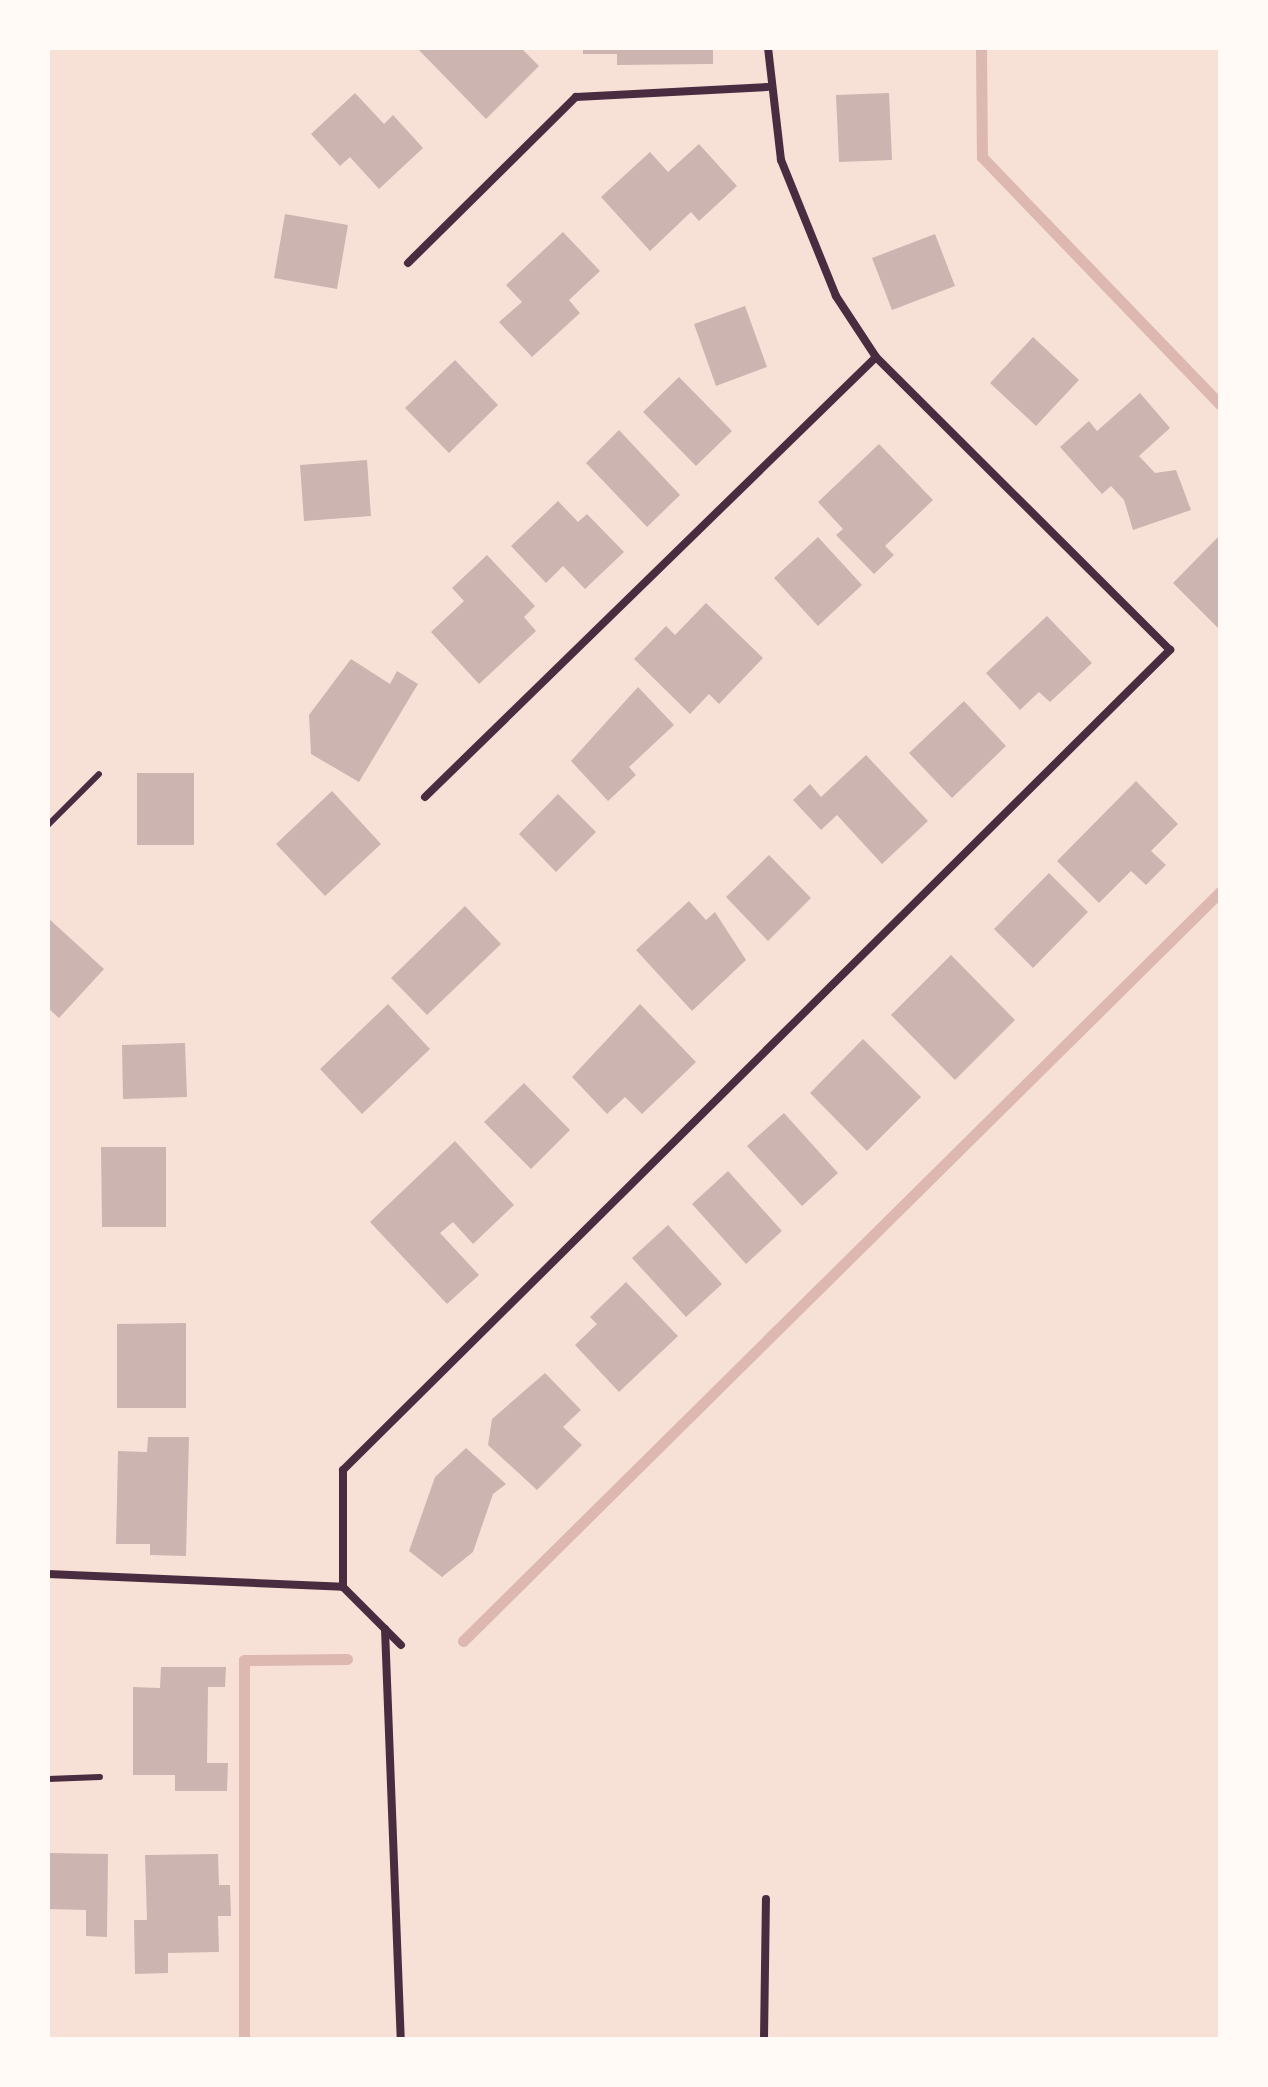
<!DOCTYPE html>
<html>
<head>
<meta charset="utf-8">
<style>
	body { margin:0 }
	#map { position:relative; width:1268px; height:2087px; overflow:hidden; background:#f7e1d7; font-family:"DejaVu Sans",sans-serif }
	div>[style] { position:absolute }
	.stream>* { height:11px; margin:-5.5px; padding:0 5.5px; transform-origin:5.5px; border-radius:5.5px; background:#dcb8b0 }
	.building>* { inset:0; background:#ccb4b1 }
	.service>* { height:6px; margin:-3px; padding:0 3px; transform-origin:3px; border-radius:3px; background:#4a2c40 }
	.minor>* { height:8px; margin:-4px; padding:0 4px; transform-origin:4px; border-radius:4px; background:#4a2c40 }
	span { translate:-50% -50%; white-space:nowrap; text-align:center; line-height:1.15; -webkit-text-stroke:6px #fffaf5; paint-order:stroke }
	.frame { position:absolute; inset:0; border:50px solid #fffaf5; pointer-events:none }
</style>
</head>
<body>
<div id="map">
	<div class="stream">
		<div style="left:981px;top:48px;width:109px;rotate:89.5deg"></div>
		<div style="left:982px;top:157px;width:343px;rotate:46.1deg"></div>
		<div style="left:463px;top:1641px;width:1065px;rotate:-44.7deg"></div>
		<div style="left:244px;top:2039px;width:379px;rotate:-90deg"></div>
		<div style="left:244px;top:1660px;width:103px;rotate:-0.6deg"></div>
	</div>
	<div class="building">
		<div style="clip-path:polygon(417px 48px,521px 48px,539px 66px,486px 119px)"></div>
		<div style="clip-path:polygon(583px 48px,713px 48px,713px 64px,617px 65px,617px 54px,583px 54px)"></div>
		<div style="clip-path:polygon(355px 93px,384px 124px,393px 115px,423px 148px,379px 189px,350px 157px,340px 166px,311px 134px)"></div>
		<div style="clip-path:polygon(889px 93px,892px 160px,839px 162px,836px 95px)"></div>
		<div style="clip-path:polygon(699px 144px,737px 186px,699px 221px,691px 212px,650px 251px,601px 197px,650px 152px,668px 172px)"></div>
		<div style="clip-path:polygon(285px 214px,348px 225px,337px 289px,274px 278px)"></div>
		<div style="clip-path:polygon(563px 232px,600px 271px,569px 300px,580px 313px,532px 357px,499px 322px,522px 302px,506px 285px)"></div>
		<div style="clip-path:polygon(935px 234px,955px 286px,892px 310px,872px 258px)"></div>
		<div style="clip-path:polygon(745px 306px,767px 367px,716px 386px,694px 324px)"></div>
		<div style="clip-path:polygon(1033px 337px,1079px 380px,1036px 426px,990px 383px)"></div>
		<div style="clip-path:polygon(455px 360px,498px 405px,449px 453px,405px 408px)"></div>
		<div style="clip-path:polygon(679px 377px,732px 431px,696px 466px,643px 412px)"></div>
		<div style="clip-path:polygon(1140px 393px,1170px 428px,1139px 456px,1155px 473px,1176px 470px,1191px 510px,1133px 530px,1124px 500px,1111px 486px,1102px 494px,1060px 447px,1089px 421px,1097px 431px)"></div>
		<div style="clip-path:polygon(619px 430px,680px 495px,647px 527px,586px 463px)"></div>
		<div style="clip-path:polygon(879px 444px,933px 500px,885px 546px,894px 555px,874px 574px,836px 535px,843px 529px,818px 502px)"></div>
		<div style="clip-path:polygon(367px 460px,371px 516px,304px 521px,300px 465px)"></div>
		<div style="clip-path:polygon(558px 501px,578px 522px,587px 514px,624px 552px,585px 589px,563px 566px,546px 583px,511px 546px)"></div>
		<div style="clip-path:polygon(1220px 535px,1220px 625px,1218px 628px,1173px 583px)"></div>
		<div style="clip-path:polygon(818px 537px,862px 585px,818px 626px,774px 578px)"></div>
		<div style="clip-path:polygon(487px 555px,535px 606px,524px 617px,536px 631px,479px 684px,431px 632px,464px 601px,452px 588px)"></div>
		<div style="clip-path:polygon(706px 603px,763px 658px,719px 704px,709px 694px,690px 714px,634px 659px,666px 626px,675px 635px)"></div>
		<div style="clip-path:polygon(1047px 616px,1092px 663px,1050px 702px,1039px 692px,1020px 710px,986px 673px)"></div>
		<div style="clip-path:polygon(351px 659px,390px 684px,397px 671px,418px 684px,359px 782px,311px 754px,309px 715px)"></div>
		<div style="clip-path:polygon(638px 687px,674px 725px,629px 767px,636px 775px,608px 801px,571px 761px)"></div>
		<div style="clip-path:polygon(964px 701px,1006px 746px,952px 798px,909px 753px)"></div>
		<div style="clip-path:polygon(866px 755px,928px 821px,882px 864px,837px 815px,821px 830px,793px 800px,810px 784px,821px 797px)"></div>
		<div style="clip-path:polygon(137px 773px,194px 773px,194px 845px,137px 845px)"></div>
		<div style="clip-path:polygon(1136px 781px,1178px 824px,1151px 851px,1166px 865px,1146px 885px,1131px 871px,1099px 903px,1057px 861px)"></div>
		<div style="clip-path:polygon(332px 791px,381px 844px,325px 896px,276px 844px)"></div>
		<div style="clip-path:polygon(558px 794px,596px 832px,556px 872px,519px 834px)"></div>
		<div style="clip-path:polygon(769px 855px,811px 898px,768px 941px,726px 897px)"></div>
		<div style="clip-path:polygon(1049px 873px,1088px 912px,1033px 968px,994px 929px)"></div>
		<div style="clip-path:polygon(689px 901px,706px 920px,715px 912px,746px 960px,692px 1011px,636px 950px)"></div>
		<div style="clip-path:polygon(465px 906px,501px 944px,427px 1015px,391px 978px)"></div>
		<div style="clip-path:polygon(48px 918px,104px 969px,59px 1018px,48px 1008px)"></div>
		<div style="clip-path:polygon(951px 955px,1015px 1020px,955px 1080px,891px 1015px)"></div>
		<div style="clip-path:polygon(388px 1004px,430px 1049px,362px 1114px,320px 1069px)"></div>
		<div style="clip-path:polygon(640px 1004px,696px 1062px,642px 1114px,625px 1097px,607px 1114px,572px 1077px)"></div>
		<div style="clip-path:polygon(863px 1039px,921px 1097px,867px 1151px,810px 1093px)"></div>
		<div style="clip-path:polygon(185px 1043px,187px 1097px,123px 1099px,122px 1045px)"></div>
		<div style="clip-path:polygon(524px 1083px,570px 1130px,531px 1169px,484px 1122px)"></div>
		<div style="clip-path:polygon(784px 1113px,838px 1173px,802px 1206px,747px 1146px)"></div>
		<div style="clip-path:polygon(455px 1141px,514px 1205px,473px 1244px,453px 1222px,440px 1233px,479px 1275px,447px 1304px,370px 1222px)"></div>
		<div style="clip-path:polygon(101px 1147px,166px 1147px,166px 1227px,102px 1227px)"></div>
		<div style="clip-path:polygon(728px 1171px,782px 1231px,746px 1264px,692px 1204px)"></div>
		<div style="clip-path:polygon(668px 1225px,722px 1284px,686px 1317px,632px 1258px)"></div>
		<div style="clip-path:polygon(626px 1282px,678px 1336px,619px 1392px,575px 1345px,597px 1324px,590px 1317px)"></div>
		<div style="clip-path:polygon(186px 1323px,186px 1408px,117px 1408px,117px 1324px)"></div>
		<div style="clip-path:polygon(545px 1373px,581px 1410px,563px 1427px,582px 1445px,537px 1490px,488px 1445px,492px 1419px)"></div>
		<div style="clip-path:polygon(148px 1437px,189px 1437px,186px 1556px,150px 1555px,150px 1544px,116px 1544px,118px 1451px,147px 1452px)"></div>
		<div style="clip-path:polygon(466px 1448px,506px 1484px,493px 1494px,473px 1552px,442px 1577px,409px 1551px,435px 1477px)"></div>
		<div style="clip-path:polygon(161px 1667px,226px 1667px,225px 1687px,208px 1687px,207px 1763px,228px 1763px,227px 1791px,175px 1791px,175px 1775px,133px 1775px,133px 1687px,160px 1688px)"></div>
		<div style="clip-path:polygon(48px 1853px,108px 1854px,107px 1937px,86px 1936px,86px 1910px,48px 1909px)"></div>
		<div style="clip-path:polygon(218px 1854px,219px 1885px,230px 1885px,231px 1916px,218px 1916px,219px 1952px,168px 1953px,168px 1973px,135px 1974px,134px 1920px,147px 1920px,145px 1855px)"></div>
	</div>
	<div class="service">
		<div style="left:48px;top:825px;width:72px;rotate:-45deg"></div>
		<div style="left:48px;top:1779px;width:52px;rotate:-2.2deg"></div>
	</div>
	<div class="minor">
		<div style="left:408px;top:263px;width:236px;rotate:-44.7deg"></div>
		<div style="left:576px;top:97px;width:191px;rotate:-3deg"></div>
		<div style="left:425px;top:797px;width:630px;rotate:-44.29deg"></div>
		<div style="left:48px;top:1574px;width:295px;rotate:2.5deg"></div>
		<div style="left:343px;top:1587px;width:117px;rotate:-90deg"></div>
		<div style="left:343px;top:1470px;width:1165px;rotate:-44.76deg"></div>
		<div style="left:1170px;top:650px;width:415px;rotate:-135.1deg"></div>
		<div style="left:876px;top:357px;width:73px;rotate:-123.3deg"></div>
		<div style="left:836px;top:296px;width:147px;rotate:-112deg"></div>
		<div style="left:781px;top:160px;width:113px;rotate:-96.6deg"></div>
		<div style="left:343px;top:1587px;width:82px;rotate:45deg"></div>
		<div style="left:385px;top:1629px;width:410px;rotate:87.8deg"></div>
		<div style="left:764px;top:2039px;width:140px;rotate:-89.2deg"></div>
	</div>
	<div class="frame"></div>
</div>
</body>
</html>
